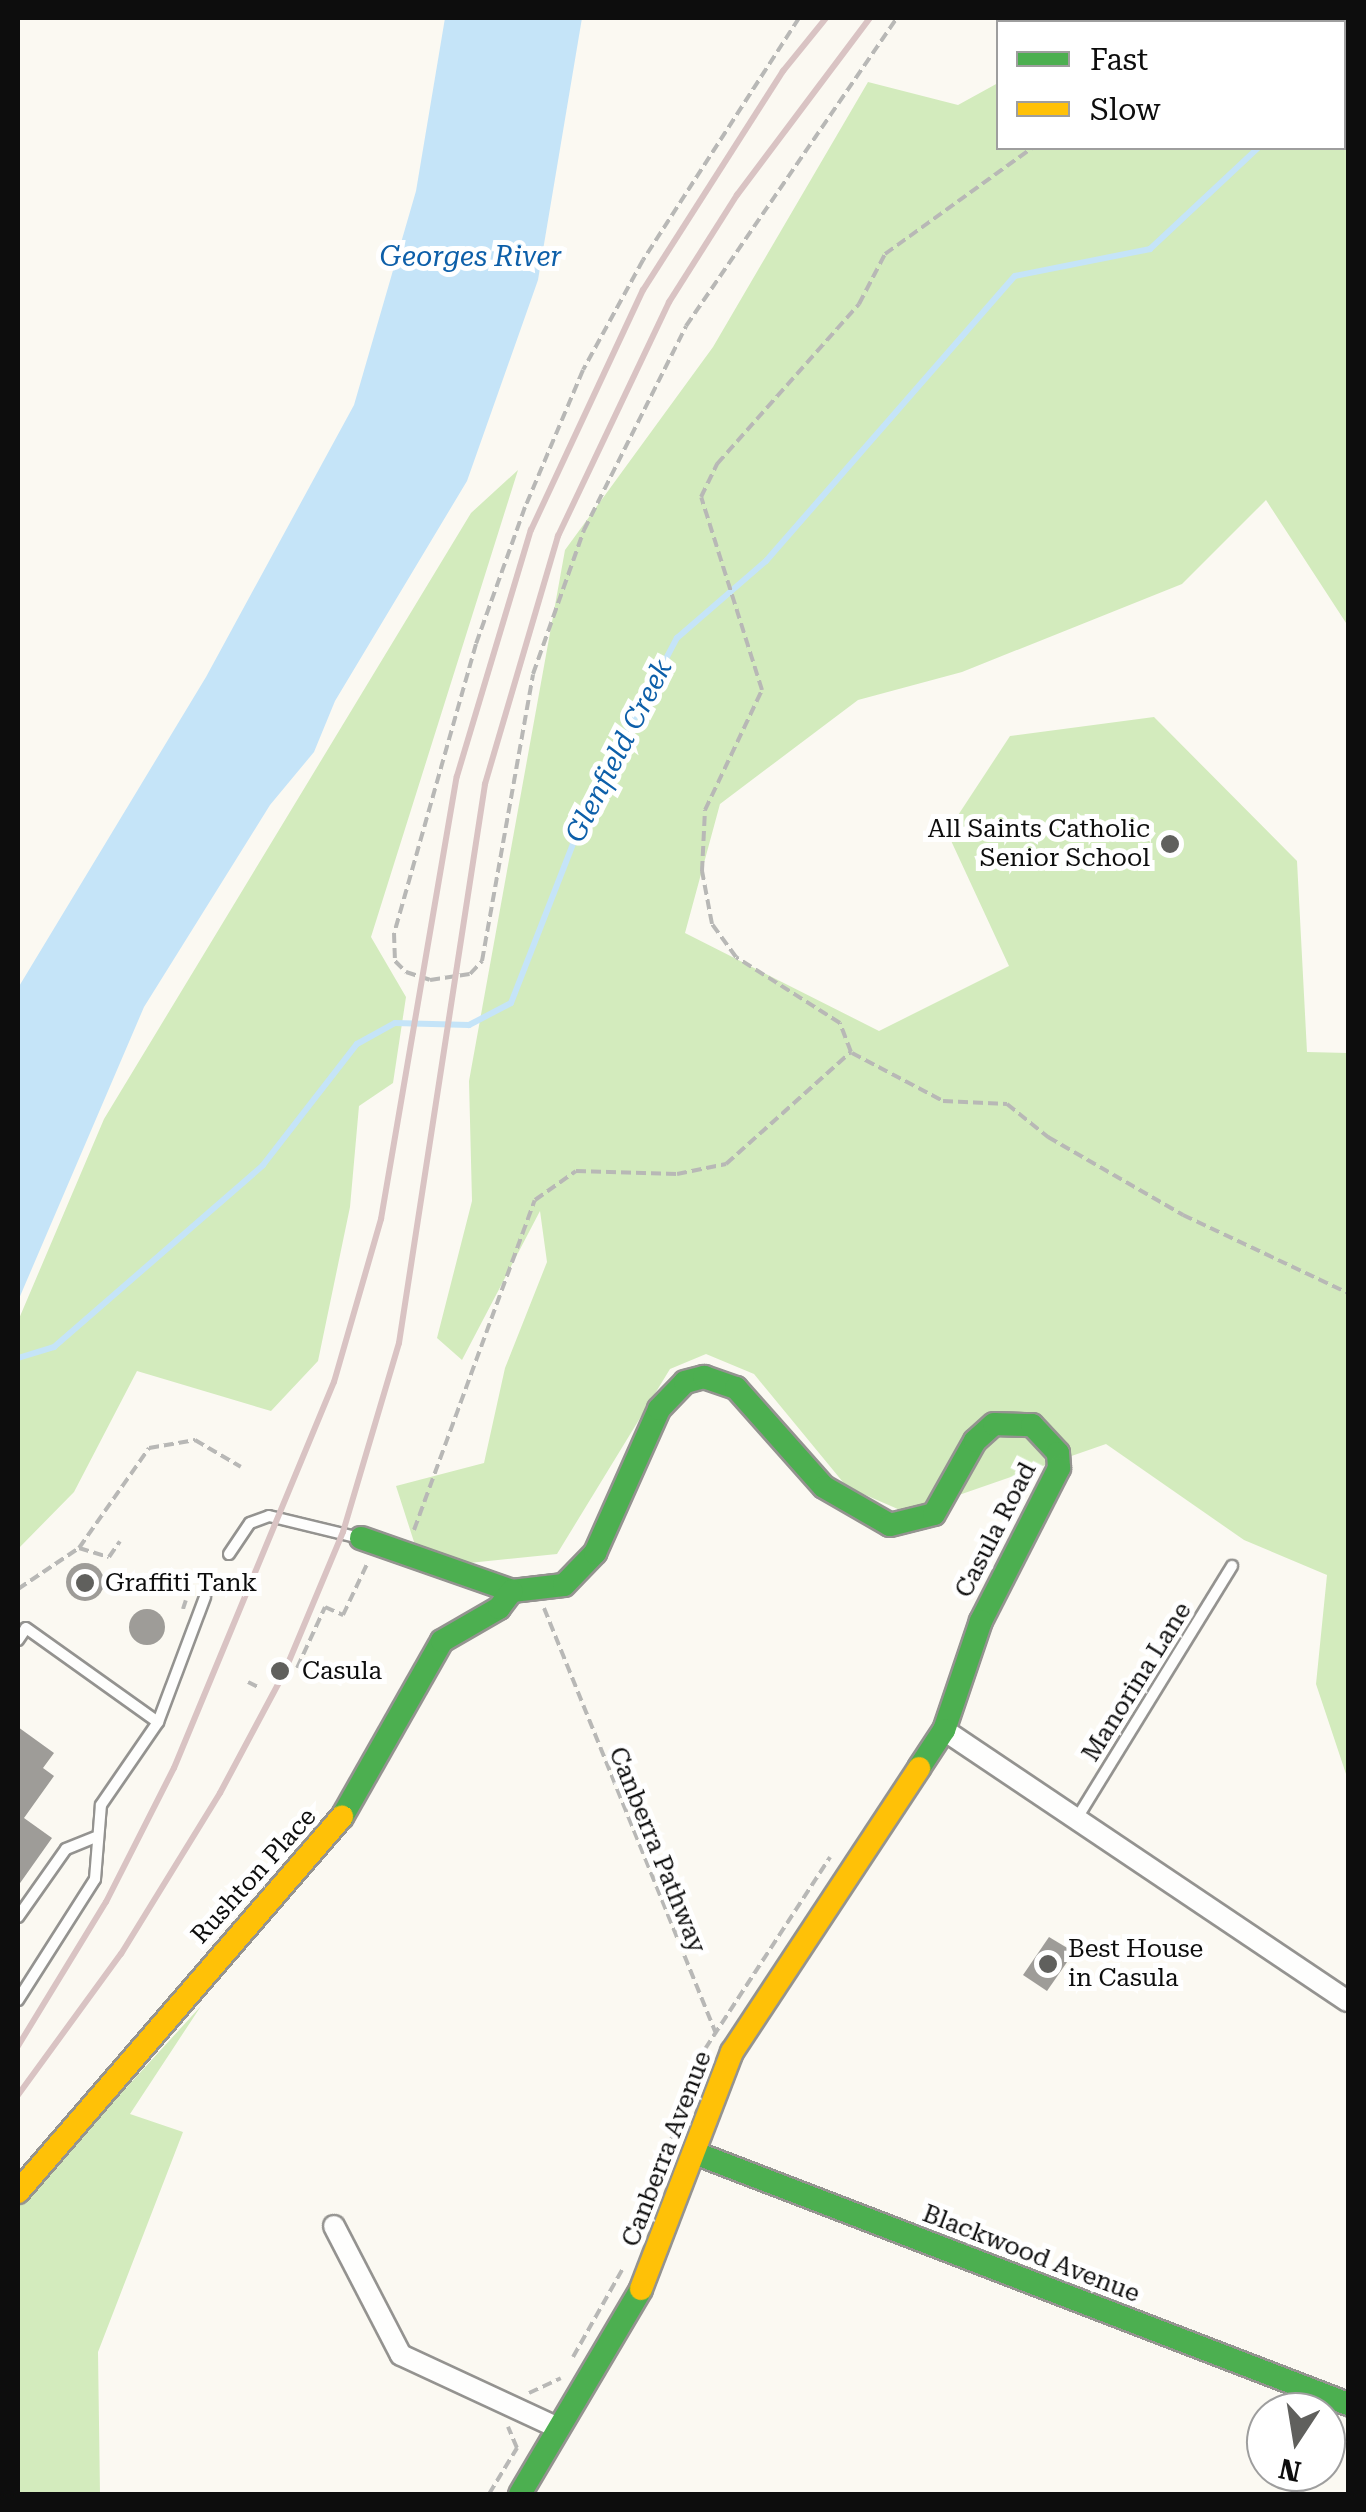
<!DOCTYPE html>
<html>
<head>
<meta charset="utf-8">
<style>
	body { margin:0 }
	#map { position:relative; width:1366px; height:2512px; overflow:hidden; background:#fbf9f2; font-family:"Roboto Serif",serif }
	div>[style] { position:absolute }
	.forest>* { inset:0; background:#d3ebbd }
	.water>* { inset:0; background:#c5e4f8 }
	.stream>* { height:6px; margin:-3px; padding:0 3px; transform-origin:3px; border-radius:3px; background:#c5e4f8 }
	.building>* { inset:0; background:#9e9c98 }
	.round { border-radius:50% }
	.path>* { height:4px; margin-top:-2px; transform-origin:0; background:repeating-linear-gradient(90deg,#b8b8b6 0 10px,transparent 0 15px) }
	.roads { filter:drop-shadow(2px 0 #949390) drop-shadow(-2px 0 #949390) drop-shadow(0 2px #949390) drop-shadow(0 -2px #949390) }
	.lane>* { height:10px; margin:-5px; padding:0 5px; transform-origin:5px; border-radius:5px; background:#fefefd }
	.street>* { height:20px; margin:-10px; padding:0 10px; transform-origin:10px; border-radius:10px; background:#fefefd }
	.fast>* { height:22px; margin:-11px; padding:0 11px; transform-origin:11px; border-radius:11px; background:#4caf50 }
	.slow>* { height:22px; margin:-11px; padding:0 11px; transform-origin:11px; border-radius:11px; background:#ffc107 }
	.rail>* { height:6px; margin:-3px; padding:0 3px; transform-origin:3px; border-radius:3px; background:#d9c3c3 }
	.dots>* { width:28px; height:28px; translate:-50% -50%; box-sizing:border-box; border:5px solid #fff; border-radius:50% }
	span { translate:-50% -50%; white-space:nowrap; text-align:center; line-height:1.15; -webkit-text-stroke:10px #fff; paint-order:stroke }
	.poi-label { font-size:25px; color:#0d0d0d }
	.right { translate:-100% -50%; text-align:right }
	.left { translate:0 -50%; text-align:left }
	.street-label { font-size:25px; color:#0d0d0d }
	.water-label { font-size:28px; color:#0d5fa9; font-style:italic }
	.frame { position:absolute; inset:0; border:20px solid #0d0d0d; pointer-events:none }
	.legend { position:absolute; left:996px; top:20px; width:350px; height:130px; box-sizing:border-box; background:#fff; border:2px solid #9e9e9e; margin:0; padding:12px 18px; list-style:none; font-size:30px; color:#0d0d0d }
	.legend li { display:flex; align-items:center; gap:20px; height:50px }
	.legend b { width:50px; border:2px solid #9e9e9e }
	.north { position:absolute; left:1246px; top:2392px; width:100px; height:100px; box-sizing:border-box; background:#fff; border:2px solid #9e9e9e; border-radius:50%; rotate:192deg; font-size:28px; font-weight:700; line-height:40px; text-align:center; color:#0d0d0d }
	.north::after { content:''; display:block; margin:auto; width:35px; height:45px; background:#60605d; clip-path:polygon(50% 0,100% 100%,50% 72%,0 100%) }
</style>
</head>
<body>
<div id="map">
	<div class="forest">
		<div style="clip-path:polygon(1113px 18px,1348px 18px,1348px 626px,1266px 500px,1182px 584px,962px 672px,858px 700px,720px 804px,685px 933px,879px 1031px,1009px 966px,947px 832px,1010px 736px,1154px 717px,1297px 861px,1307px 1052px,1348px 1053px,1348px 1780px,1316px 1684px,1327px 1575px,1244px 1540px,1106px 1444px,907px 1513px,847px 1487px,754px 1374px,706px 1354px,670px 1369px,557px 1554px,469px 1563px,415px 1545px,396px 1486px,484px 1463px,505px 1368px,547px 1262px,540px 1211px,462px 1360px,437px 1338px,472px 1201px,469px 1081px,565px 550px,713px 347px,868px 82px,958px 105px,998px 83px,998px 148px,1344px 148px,1344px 22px)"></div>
		<div style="clip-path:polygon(518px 470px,371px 937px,406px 997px,393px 1083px,359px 1106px,350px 1207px,318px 1361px,271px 1411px,137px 1371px,74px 1492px,18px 1549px,18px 1321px,104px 1119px,471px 513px)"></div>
		<div style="clip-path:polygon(201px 2006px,130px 2114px,183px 2132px,98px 2352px,100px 2494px,18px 2494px,18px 2206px)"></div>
	</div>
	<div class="water">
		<div style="clip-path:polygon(445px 18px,582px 18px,538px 280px,467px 481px,335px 701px,314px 752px,270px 805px,144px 1007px,18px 1301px,18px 988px,206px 677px,354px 405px,416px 191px)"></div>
	</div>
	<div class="stream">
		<div style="left:1329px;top:22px;width:4px;rotate:-76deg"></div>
		<div style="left:18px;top:1358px;width:38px;rotate:-17deg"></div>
		<div style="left:54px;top:1347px;width:277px;rotate:-41deg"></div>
		<div style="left:263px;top:1165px;width:153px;rotate:-52.2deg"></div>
		<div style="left:357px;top:1044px;width:43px;rotate:-28.9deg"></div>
		<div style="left:395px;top:1023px;width:74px;rotate:1.5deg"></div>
		<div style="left:469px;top:1025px;width:47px;rotate:-27.6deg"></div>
		<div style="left:511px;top:1003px;width:204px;rotate:-68.7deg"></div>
		<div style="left:585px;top:813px;width:198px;rotate:-62.3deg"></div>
		<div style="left:677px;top:638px;width:118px;rotate:-40.9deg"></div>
		<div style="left:766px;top:561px;width:378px;rotate:-48.9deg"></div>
		<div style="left:1015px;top:276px;width:138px;rotate:-11.3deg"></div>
		<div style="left:1150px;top:249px;width:148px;rotate:-43.1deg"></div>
	</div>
	<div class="building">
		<div class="round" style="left:66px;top:1563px;width:38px;height:38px"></div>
		<div class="round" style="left:129px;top:1609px;width:36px;height:36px"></div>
		<div style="clip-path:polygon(18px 1727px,54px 1753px,43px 1768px,54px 1776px,24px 1818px,52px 1838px,18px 1886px)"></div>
		<div style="clip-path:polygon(1049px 1937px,1074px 1952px,1047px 1991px,1023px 1975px)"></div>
	</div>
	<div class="path">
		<div style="left:799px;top:18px;width:288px;rotate:122.8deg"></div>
		<div style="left:643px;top:260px;width:125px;rotate:118.6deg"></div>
		<div style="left:583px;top:370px;width:149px;rotate:112.9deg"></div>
		<div style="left:525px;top:507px;width:145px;rotate:109.7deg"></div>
		<div style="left:476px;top:644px;width:300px;rotate:105.8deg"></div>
		<div style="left:394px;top:933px;width:28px;rotate:88deg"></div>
		<div style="left:395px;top:961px;width:16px;rotate:45deg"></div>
		<div style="left:406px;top:972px;width:25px;rotate:18deg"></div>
		<div style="left:430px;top:980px;width:40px;rotate:-8.5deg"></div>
		<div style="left:470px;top:974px;width:18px;rotate:-47deg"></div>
		<div style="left:482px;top:961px;width:291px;rotate:-79.9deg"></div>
		<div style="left:533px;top:674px;width:153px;rotate:-70.5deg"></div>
		<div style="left:584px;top:530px;width:228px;rotate:-63.4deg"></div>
		<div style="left:686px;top:326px;width:373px;rotate:-55.6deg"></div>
		<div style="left:1156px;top:22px;width:6px;rotate:-45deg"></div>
		<div style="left:852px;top:1053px;width:103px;rotate:27.8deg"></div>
		<div style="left:943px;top:1101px;width:64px;rotate:2.7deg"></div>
		<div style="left:1007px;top:1104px;width:53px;rotate:38.8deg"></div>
		<div style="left:1048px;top:1137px;width:156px;rotate:30deg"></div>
		<div style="left:1183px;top:1215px;width:183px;rotate:25.3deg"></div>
		<div style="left:414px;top:1530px;width:351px;rotate:-69.9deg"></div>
		<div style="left:535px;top:1200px;width:50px;rotate:-35.3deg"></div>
		<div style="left:576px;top:1171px;width:101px;rotate:1.7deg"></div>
		<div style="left:677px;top:1174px;width:50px;rotate:-11.5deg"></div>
		<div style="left:726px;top:1164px;width:168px;rotate:-41.9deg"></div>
		<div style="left:851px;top:1052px;width:31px;rotate:-111deg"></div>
		<div style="left:840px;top:1023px;width:123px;rotate:-147.6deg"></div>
		<div style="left:736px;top:957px;width:41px;rotate:-126deg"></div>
		<div style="left:712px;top:924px;width:54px;rotate:-100.7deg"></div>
		<div style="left:702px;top:871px;width:61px;rotate:-87.2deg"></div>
		<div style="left:705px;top:810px;width:133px;rotate:-64.6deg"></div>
		<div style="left:762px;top:690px;width:202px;rotate:-107.5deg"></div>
		<div style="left:701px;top:497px;width:37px;rotate:-64deg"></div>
		<div style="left:717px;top:464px;width:214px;rotate:-48.4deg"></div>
		<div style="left:859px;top:304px;width:56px;rotate:-62.5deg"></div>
		<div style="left:885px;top:254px;width:181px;rotate:-35.8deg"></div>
		<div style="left:79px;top:1548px;width:122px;rotate:-55deg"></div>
		<div style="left:149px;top:1448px;width:47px;rotate:-9.9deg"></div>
		<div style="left:195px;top:1440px;width:53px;rotate:30.4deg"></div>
		<div style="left:79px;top:1548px;width:31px;rotate:17deg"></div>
		<div style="left:109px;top:1557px;width:19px;rotate:-55deg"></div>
		<div style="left:18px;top:1589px;width:73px;rotate:-33.9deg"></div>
		<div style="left:544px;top:1608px;width:457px;rotate:68deg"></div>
		<div style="left:183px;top:1609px;width:9px;rotate:-72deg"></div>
		<div style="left:297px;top:1668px;width:67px;rotate:-65.3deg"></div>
		<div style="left:325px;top:1607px;width:20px;rotate:24deg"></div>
		<div style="left:343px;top:1615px;width:59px;rotate:-64.7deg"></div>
		<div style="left:248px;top:1682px;width:11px;rotate:27deg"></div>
		<div style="left:645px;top:2209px;width:171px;rotate:-69.4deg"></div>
		<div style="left:705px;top:2049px;width:229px;rotate:-56.9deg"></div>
		<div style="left:573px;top:2357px;width:100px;rotate:-60.6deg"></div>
		<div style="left:529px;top:2393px;width:35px;rotate:-25deg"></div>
		<div style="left:489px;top:2494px;width:54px;rotate:-58.7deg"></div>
		<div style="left:517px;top:2448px;width:23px;rotate:-113deg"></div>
	</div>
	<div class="roads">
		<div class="lane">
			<div style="left:229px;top:1554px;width:37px;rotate:-56deg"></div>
			<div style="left:250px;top:1523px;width:20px;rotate:-20deg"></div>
			<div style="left:269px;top:1516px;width:94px;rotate:13.6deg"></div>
			<div style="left:18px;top:1640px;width:14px;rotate:-56deg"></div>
			<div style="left:26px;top:1628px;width:162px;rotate:35.5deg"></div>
			<div style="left:1077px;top:1818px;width:296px;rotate:-58.4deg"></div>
			<div style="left:18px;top:1917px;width:83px;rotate:-54.8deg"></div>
			<div style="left:66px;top:1849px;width:31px;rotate:-22deg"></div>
			<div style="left:18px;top:2000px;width:143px;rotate:-57.5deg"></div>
			<div style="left:95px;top:1879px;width:74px;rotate:-85.4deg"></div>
			<div style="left:101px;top:1805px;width:101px;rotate:-55.5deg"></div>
			<div style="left:158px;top:1722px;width:134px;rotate:-69.4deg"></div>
		</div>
		<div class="street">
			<div style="left:944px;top:1730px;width:486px;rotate:33.9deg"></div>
			<div style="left:334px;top:2226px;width:145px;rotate:62.6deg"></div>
			<div style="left:401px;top:2355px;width:171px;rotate:24.9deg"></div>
		</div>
		<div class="fast">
			<div style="left:361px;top:1538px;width:160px;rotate:19.3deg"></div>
			<div style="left:512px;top:1591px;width:52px;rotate:-6.6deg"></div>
			<div style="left:564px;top:1585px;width:45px;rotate:-45.9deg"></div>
			<div style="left:595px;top:1553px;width:158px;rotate:-66deg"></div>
			<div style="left:659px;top:1409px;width:37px;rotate:-46deg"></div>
			<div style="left:685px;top:1382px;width:20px;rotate:-15deg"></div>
			<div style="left:704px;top:1377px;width:34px;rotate:19deg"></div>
			<div style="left:736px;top:1388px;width:132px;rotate:48.4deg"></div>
			<div style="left:824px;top:1487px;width:76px;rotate:29.9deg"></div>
			<div style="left:890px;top:1525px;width:45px;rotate:-14deg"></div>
			<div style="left:934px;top:1514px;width:84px;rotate:-60.7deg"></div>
			<div style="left:975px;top:1441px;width:25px;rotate:-42deg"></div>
			<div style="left:994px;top:1424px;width:38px;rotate:2deg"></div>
			<div style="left:1032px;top:1425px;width:38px;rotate:47deg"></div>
			<div style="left:1058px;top:1453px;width:15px;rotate:86deg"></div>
			<div style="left:1059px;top:1468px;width:172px;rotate:117deg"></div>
			<div style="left:981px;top:1621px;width:115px;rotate:108.7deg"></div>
			<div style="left:944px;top:1730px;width:45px;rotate:123.3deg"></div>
			<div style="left:342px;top:1817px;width:202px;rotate:-60.4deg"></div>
			<div style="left:442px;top:1641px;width:66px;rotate:-30.1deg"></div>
			<div style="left:499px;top:1608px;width:21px;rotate:-53deg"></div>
			<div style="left:695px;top:2153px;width:700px;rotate:21.03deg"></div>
			<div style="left:520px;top:2494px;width:238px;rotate:-59.4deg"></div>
		</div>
		<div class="slow">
			<div style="left:18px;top:2192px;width:496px;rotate:-49.2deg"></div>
			<div style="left:641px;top:2289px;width:254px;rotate:-69deg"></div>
			<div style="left:732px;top:2052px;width:340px;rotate:-56.6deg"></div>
		</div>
	</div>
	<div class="rail">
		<div style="left:18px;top:2046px;width:169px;rotate:-58.6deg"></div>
		<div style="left:106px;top:1902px;width:150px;rotate:-63.1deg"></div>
		<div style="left:174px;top:1768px;width:418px;rotate:-67.5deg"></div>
		<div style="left:334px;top:1382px;width:170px;rotate:-73.9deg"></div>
		<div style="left:381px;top:1219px;width:449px;rotate:-80.3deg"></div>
		<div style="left:457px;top:776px;width:257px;rotate:-73.3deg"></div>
		<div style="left:531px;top:530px;width:265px;rotate:-65deg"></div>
		<div style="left:643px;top:290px;width:260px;rotate:-57.4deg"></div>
		<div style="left:783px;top:71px;width:68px;rotate:-50.9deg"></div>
		<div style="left:18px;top:2095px;width:175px;rotate:-53.9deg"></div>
		<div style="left:121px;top:1954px;width:189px;rotate:-58.4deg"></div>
		<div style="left:220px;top:1793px;width:136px;rotate:-61.9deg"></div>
		<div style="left:284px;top:1673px;width:153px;rotate:-67.3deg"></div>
		<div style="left:343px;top:1532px;width:197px;rotate:-73.5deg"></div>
		<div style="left:399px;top:1343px;width:566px;rotate:-81.25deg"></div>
		<div style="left:485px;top:784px;width:259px;rotate:-73.6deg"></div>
		<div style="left:558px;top:536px;width:259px;rotate:-64.6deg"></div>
		<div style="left:669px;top:302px;width:127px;rotate:-57.6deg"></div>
		<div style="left:737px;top:195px;width:221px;rotate:-53.1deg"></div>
	</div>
	<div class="dots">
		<div style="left:1170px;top:844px;background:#60605d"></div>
		<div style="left:85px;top:1583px;background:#60605d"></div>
		<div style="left:280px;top:1671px;background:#60605d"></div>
		<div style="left:1048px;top:1964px;background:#60605d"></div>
	</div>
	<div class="poi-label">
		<span class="right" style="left:1150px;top:844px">All Saints Catholic<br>Senior School</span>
		<span class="left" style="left:105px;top:1583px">Graffiti Tank</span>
		<span class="left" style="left:302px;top:1671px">Casula</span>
		<span class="left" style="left:1068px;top:1964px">Best House<br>in Casula</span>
	</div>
	<div class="street-label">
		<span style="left:996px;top:1530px;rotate:-63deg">Casula Road</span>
		<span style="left:1137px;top:1682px;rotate:-58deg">Manorina Lane</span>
		<span style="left:657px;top:1850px;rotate:68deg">Canberra Pathway</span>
		<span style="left:254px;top:1876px;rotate:-48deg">Rushton Place</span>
		<span style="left:667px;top:2149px;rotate:-69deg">Canberra Avenue</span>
		<span style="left:1031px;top:2254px;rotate:21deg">Blackwood Avenue</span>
	</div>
	<div class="water-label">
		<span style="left:471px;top:257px">Georges River</span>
		<span style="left:619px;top:751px;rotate:-63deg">Glenfield Creek</span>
	</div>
	<div class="frame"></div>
	<ul class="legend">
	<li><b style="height:12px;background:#4caf50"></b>Fast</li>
	<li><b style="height:12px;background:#ffc107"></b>Slow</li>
	</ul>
	<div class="north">N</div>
</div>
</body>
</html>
